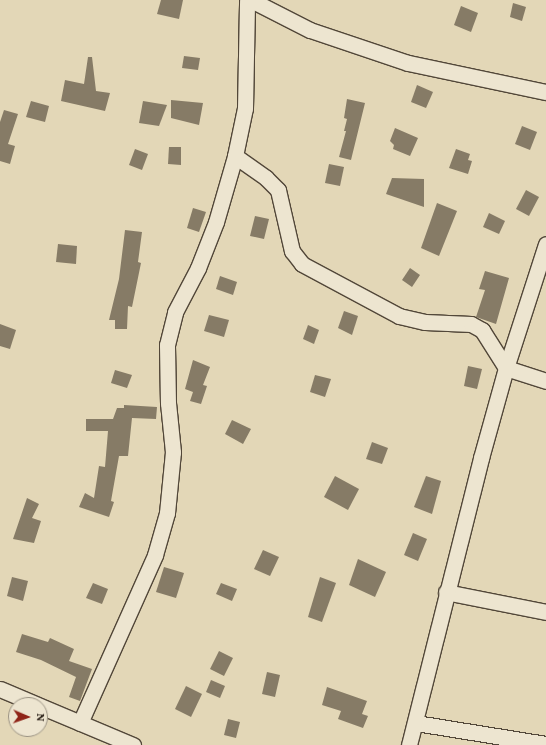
<!DOCTYPE html>
<html>
<head>
<meta charset="utf-8">
<style>
	body { margin:0 }
	#map { position:relative; width:546px; height:745px; overflow:hidden; background:#e3d7b7; font-family:Vollkorn,serif }
	div>[style] { position:absolute }
	.building>* { inset:0; background:#867b66 }
	.roads { filter:drop-shadow(1px 0 #524739) drop-shadow(-1px 0 #524739) drop-shadow(0 1px #524739) drop-shadow(0 -1px #524739) }
	.minor>* { height:15px; margin:-7.5px; padding:0 7.5px; transform-origin:7.5px; border-radius:7.5px; background:#ede5d0 }
	span { translate:-50% -50%; white-space:nowrap; text-align:center; line-height:1.15; -webkit-text-stroke:3.5px #ede5d0; paint-order:stroke }
	.north { position:absolute; left:8px; top:697px; width:40px; height:40px; box-sizing:border-box; background:#ede5d0; border:1px solid #9b9383; border-radius:50%; rotate:92deg; font-size:11px; font-weight:700; line-height:16px; text-align:center; color:#21170f }
	.north::after { content:''; display:block; margin:auto; width:14px; height:18px; background:#8f2418; clip-path:polygon(50% 0,100% 100%,50% 72%,0 100%) }
</style>
</head>
<body>
<div id="map">
	<div class="building">
		<div style="clip-path:polygon(161px 0,183px 0,179px 19px,157px 14px)"></div>
		<div style="clip-path:polygon(513px 3px,526px 7px,522px 21px,510px 17px)"></div>
		<div style="clip-path:polygon(461px 6px,478px 13px,471px 32px,454px 25px)"></div>
		<div style="clip-path:polygon(184px 56px,200px 58px,198px 70px,182px 68px)"></div>
		<div style="clip-path:polygon(88px 57px,92px 57px,96px 91px,110px 93px,105px 111px,61px 101px,65px 80px,84px 84px)"></div>
		<div style="clip-path:polygon(417px 85px,433px 92px,426px 108px,411px 102px)"></div>
		<div style="clip-path:polygon(347px 99px,365px 103px,351px 160px,339px 157px,346px 131px,344px 131px,347px 119px,344px 118px)"></div>
		<div style="clip-path:polygon(171px 100px,203px 103px,199px 125px,171px 118px)"></div>
		<div style="clip-path:polygon(31px 101px,49px 106px,45px 122px,26px 117px)"></div>
		<div style="clip-path:polygon(143px 101px,167px 105px,159px 126px,139px 123px)"></div>
		<div style="clip-path:polygon(4px 110px,18px 114px,8px 144px,15px 146px,10px 164px,0 161px,0 122px)"></div>
		<div style="clip-path:polygon(522px 126px,537px 132px,530px 150px,515px 144px)"></div>
		<div style="clip-path:polygon(395px 128px,418px 138px,410px 156px,393px 149px,394px 145px,390px 141px)"></div>
		<div style="clip-path:polygon(169px 147px,181px 147px,181px 165px,168px 164px)"></div>
		<div style="clip-path:polygon(135px 149px,148px 154px,142px 170px,129px 165px)"></div>
		<div style="clip-path:polygon(456px 149px,470px 154px,468px 160px,472px 161px,468px 174px,449px 168px)"></div>
		<div style="clip-path:polygon(329px 164px,344px 167px,340px 186px,325px 183px)"></div>
		<div style="clip-path:polygon(392px 178px,424px 179px,424px 207px,386px 194px)"></div>
		<div style="clip-path:polygon(526px 190px,539px 197px,529px 216px,516px 209px)"></div>
		<div style="clip-path:polygon(437px 203px,457px 211px,439px 256px,421px 248px)"></div>
		<div style="clip-path:polygon(193px 208px,206px 212px,199px 232px,187px 228px)"></div>
		<div style="clip-path:polygon(489px 213px,505px 221px,499px 234px,483px 227px)"></div>
		<div style="clip-path:polygon(255px 216px,269px 219px,264px 239px,250px 236px)"></div>
		<div style="clip-path:polygon(125px 230px,142px 232px,138px 262px,141px 263px,132px 307px,128px 306px,127px 329px,115px 329px,115px 320px,109px 320px,119px 279px)"></div>
		<div style="clip-path:polygon(58px 244px,77px 246px,76px 264px,56px 262px)"></div>
		<div style="clip-path:polygon(410px 268px,420px 275px,412px 287px,402px 280px)"></div>
		<div style="clip-path:polygon(485px 271px,509px 278px,496px 324px,476px 317px,485px 290px,479px 289px)"></div>
		<div style="clip-path:polygon(220px 276px,237px 282px,233px 295px,216px 289px)"></div>
		<div style="clip-path:polygon(344px 311px,358px 316px,352px 335px,338px 328px)"></div>
		<div style="clip-path:polygon(209px 315px,229px 320px,224px 337px,204px 331px)"></div>
		<div style="clip-path:polygon(0 324px,16px 330px,10px 349px,0 346px)"></div>
		<div style="clip-path:polygon(308px 325px,319px 330px,314px 344px,303px 339px)"></div>
		<div style="clip-path:polygon(193px 360px,210px 367px,203px 385px,207px 386px,201px 404px,190px 401px,193px 392px,185px 389px)"></div>
		<div style="clip-path:polygon(468px 366px,482px 369px,477px 389px,464px 386px)"></div>
		<div style="clip-path:polygon(115px 370px,132px 375px,127px 388px,111px 383px)"></div>
		<div style="clip-path:polygon(315px 375px,331px 379px,325px 397px,310px 392px)"></div>
		<div style="clip-path:polygon(124px 405px,157px 407px,156px 419px,132px 418px,128px 456px,119px 456px,111px 501px,114px 502px,109px 517px,79px 507px,85px 493px,94px 498px,99px 466px,105px 467px,108px 431px,86px 431px,86px 419px,113px 419px,117px 408px,124px 408px)"></div>
		<div style="clip-path:polygon(232px 420px,251px 429px,243px 444px,225px 434px)"></div>
		<div style="clip-path:polygon(372px 442px,388px 448px,382px 464px,366px 459px)"></div>
		<div style="clip-path:polygon(335px 476px,359px 489px,348px 510px,324px 497px)"></div>
		<div style="clip-path:polygon(426px 476px,441px 481px,432px 514px,414px 507px)"></div>
		<div style="clip-path:polygon(27px 498px,39px 504px,32px 518px,41px 521px,34px 543px,13px 539px)"></div>
		<div style="clip-path:polygon(413px 533px,427px 539px,418px 561px,404px 555px)"></div>
		<div style="clip-path:polygon(263px 550px,279px 557px,270px 576px,254px 569px)"></div>
		<div style="clip-path:polygon(358px 559px,386px 572px,375px 597px,349px 585px)"></div>
		<div style="clip-path:polygon(164px 567px,184px 573px,176px 598px,156px 592px)"></div>
		<div style="clip-path:polygon(12px 577px,28px 581px,23px 601px,7px 596px)"></div>
		<div style="clip-path:polygon(320px 577px,336px 583px,322px 622px,308px 617px)"></div>
		<div style="clip-path:polygon(93px 583px,108px 589px,102px 604px,86px 598px)"></div>
		<div style="clip-path:polygon(221px 583px,237px 589px,232px 601px,216px 594px)"></div>
		<div style="clip-path:polygon(22px 634px,48px 642px,50px 638px,74px 649px,69px 661px,92px 669px,80px 701px,69px 697px,76px 677px,41px 660px,16px 652px)"></div>
		<div style="clip-path:polygon(219px 651px,233px 658px,224px 676px,210px 669px)"></div>
		<div style="clip-path:polygon(267px 672px,280px 675px,275px 697px,262px 694px)"></div>
		<div style="clip-path:polygon(211px 680px,225px 686px,220px 698px,206px 692px)"></div>
		<div style="clip-path:polygon(186px 686px,202px 694px,191px 717px,175px 709px)"></div>
		<div style="clip-path:polygon(327px 687px,367px 701px,362px 714px,368px 716px,363px 728px,338px 719px,341px 711px,322px 705px)"></div>
		<div style="clip-path:polygon(228px 719px,240px 722px,236px 738px,224px 735px)"></div>
	</div>
	<div class="roads">
		<div class="minor">
			<div style="left:251px;top:0;width:66px;rotate:27deg"></div>
			<div style="left:310px;top:30px;width:103px;rotate:18.6deg"></div>
			<div style="left:408px;top:63px;width:141px;rotate:11.9deg"></div>
			<div style="left:235px;top:156px;width:38px;rotate:35deg"></div>
			<div style="left:266px;top:178px;width:17px;rotate:45deg"></div>
			<div style="left:278px;top:190px;width:63px;rotate:77.1deg"></div>
			<div style="left:292px;top:251px;width:16px;rotate:52deg"></div>
			<div style="left:302px;top:264px;width:110px;rotate:28.2deg"></div>
			<div style="left:399px;top:316px;width:27px;rotate:13deg"></div>
			<div style="left:425px;top:322px;width:46px;rotate:2.5deg"></div>
			<div style="left:471px;top:324px;width:13px;rotate:29deg"></div>
			<div style="left:482px;top:330px;width:45px;rotate:57.7deg"></div>
			<div style="left:506px;top:368px;width:42px;rotate:18deg"></div>
			<div style="left:446px;top:592px;width:102px;rotate:11.3deg"></div>
			<div style="left:0;top:689px;width:41px;rotate:22.8deg"></div>
			<div style="left:40px;top:706px;width:101px;rotate:22.8deg"></div>
			<div style="left:80px;top:723px;width:184px;rotate:-65.9deg"></div>
			<div style="left:155px;top:555px;width:44px;rotate:-74.1deg"></div>
			<div style="left:167px;top:513px;width:61px;rotate:-84.4deg"></div>
			<div style="left:173px;top:452px;width:49px;rotate:-95.8deg"></div>
			<div style="left:168px;top:403px;width:58px;rotate:-91deg"></div>
			<div style="left:167px;top:345px;width:34px;rotate:-76deg"></div>
			<div style="left:175px;top:312px;width:50px;rotate:-62.4deg"></div>
			<div style="left:198px;top:268px;width:49px;rotate:-68.6deg"></div>
			<div style="left:216px;top:222px;width:69px;rotate:-73.9deg"></div>
			<div style="left:235px;top:156px;width:49px;rotate:-78.2deg"></div>
			<div style="left:245px;top:108px;width:108px;rotate:-88.9deg"></div>
			<div style="left:416px;top:723px;width:132px;rotate:9.2deg"></div>
			<div style="left:409px;top:745px;width:296px;rotate:-75.9deg"></div>
			<div style="left:481px;top:458px;width:93px;rotate:-74.5deg"></div>
			<div style="left:506px;top:368px;width:130px;rotate:-72.1deg"></div>
		</div>
	</div>
	<div class="north">N</div>
</div>
</body>
</html>
